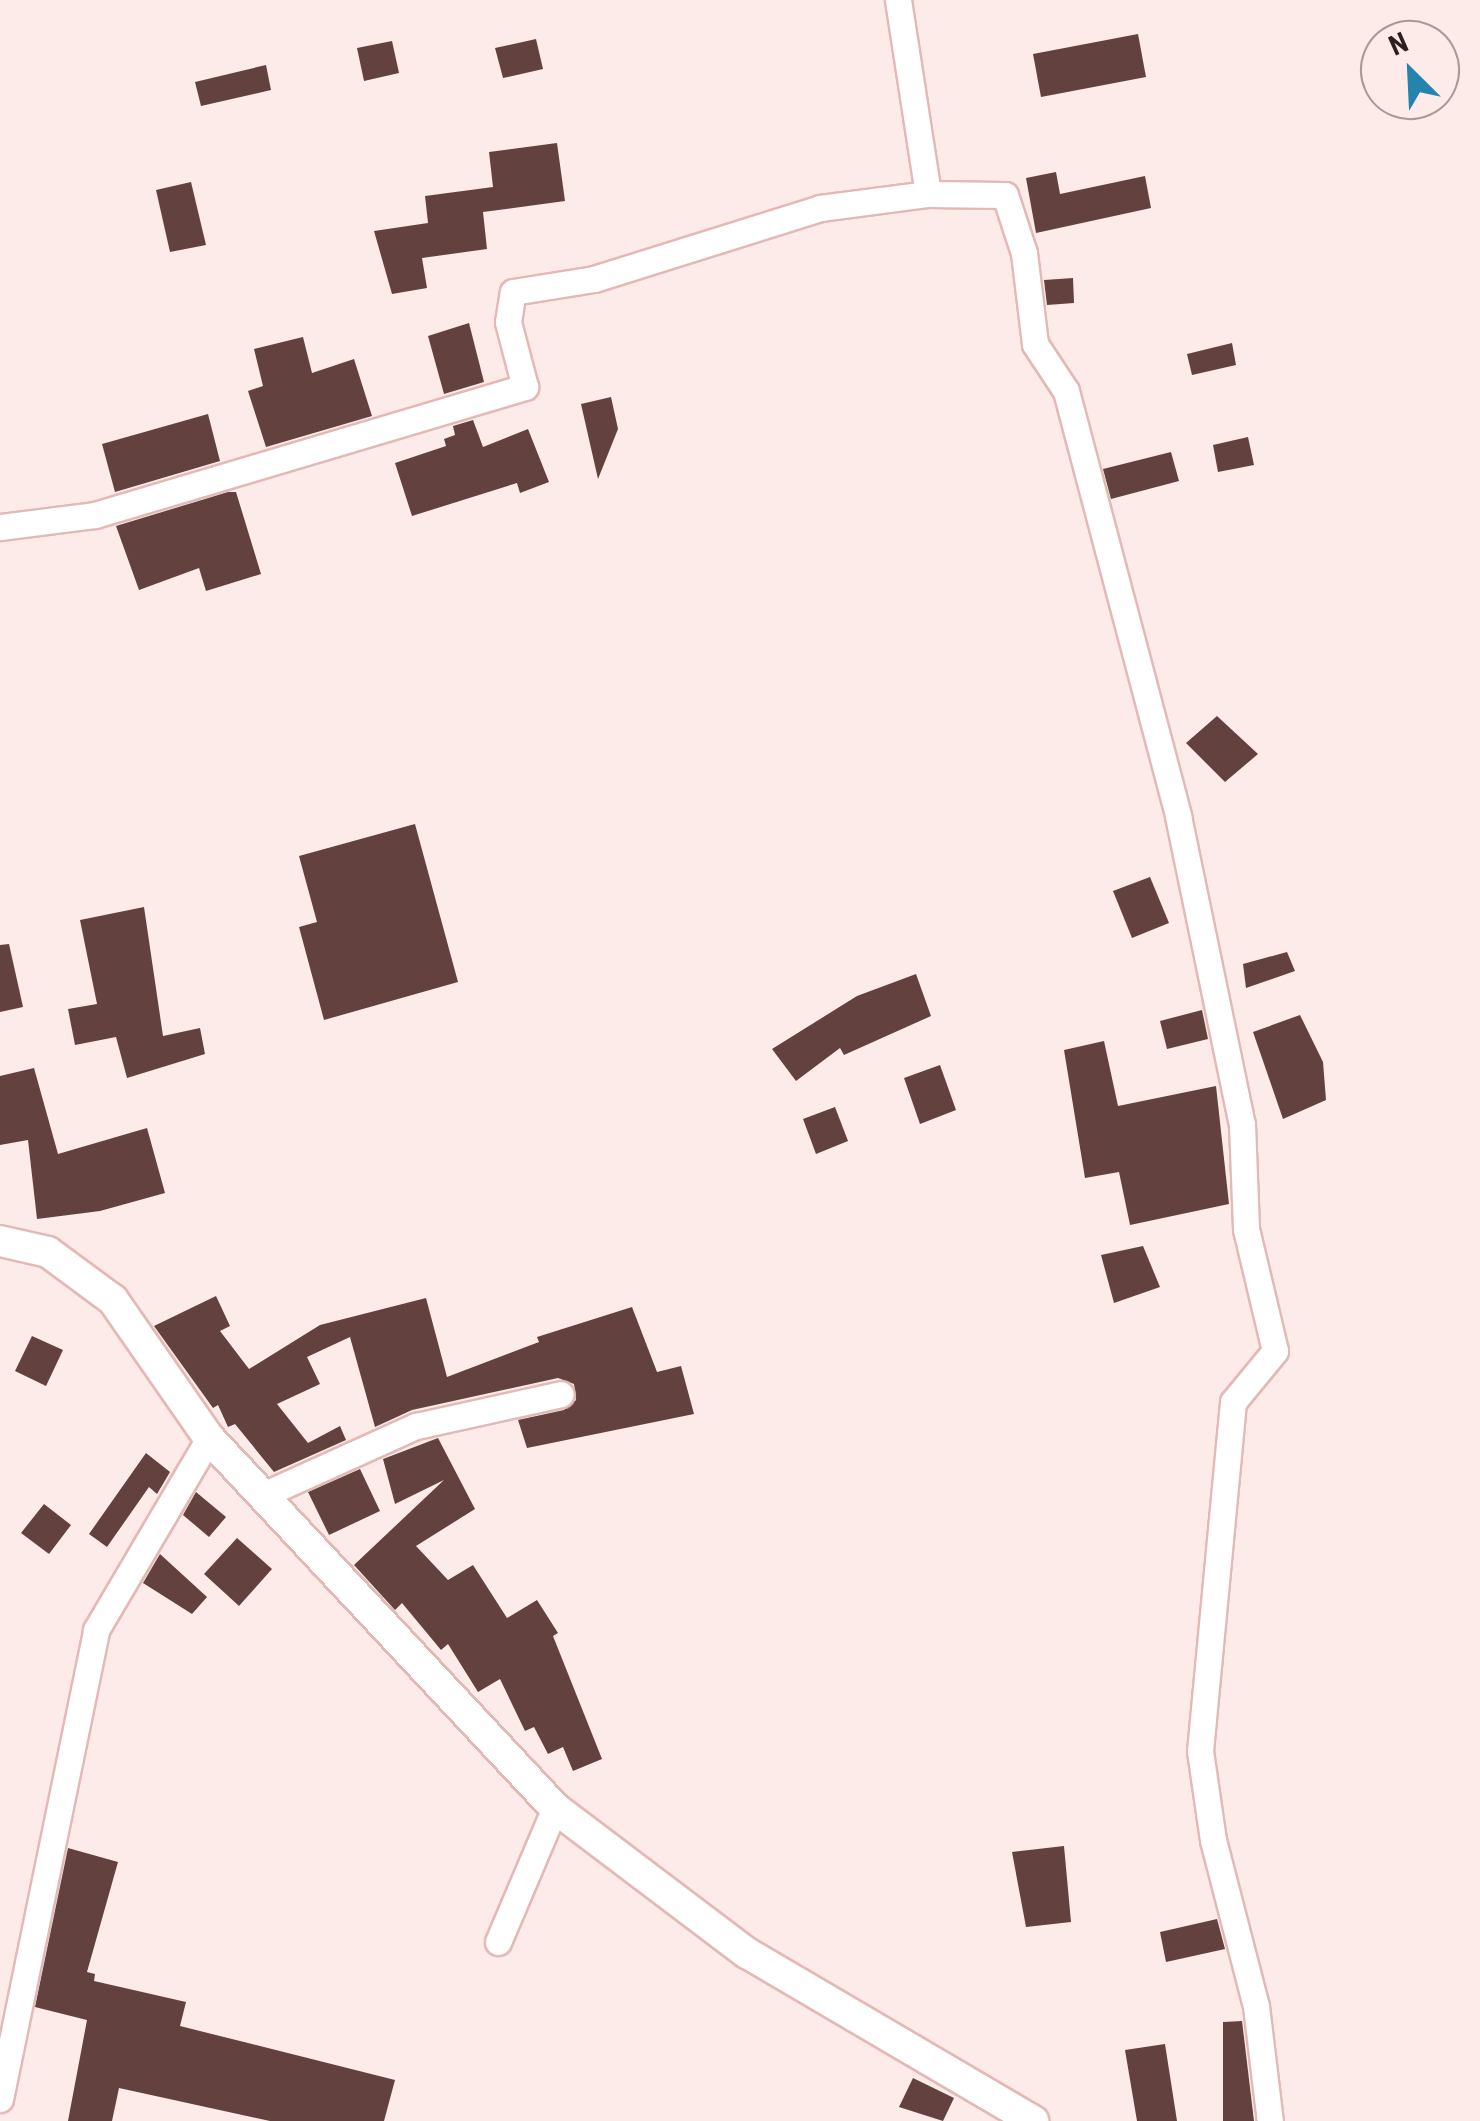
<!DOCTYPE html>
<html>
<head>
<meta charset="utf-8">
<style>
	body { margin:0 }
	#map { position:relative; width:1480px; height:2121px; overflow:hidden; background:#fdebe9; font-family:"Roboto Condensed",sans-serif }
	div>[style] { position:absolute }
	.building>* { inset:0; background:#63413e }
	.roads { filter:drop-shadow(2px 0 #e3b9b6) drop-shadow(-2px 0 #e3b9b6) drop-shadow(0 2px #e3b9b6) drop-shadow(0 -2px #e3b9b6) }
	.minor>* { height:25px; margin:-12.5px; padding:0 12.5px; transform-origin:12.5px; border-radius:12.5px; background:#fff }
	.tertiary>* { height:30px; margin:-15px; padding:0 15px; transform-origin:15px; border-radius:15px; background:#fff }
	span { translate:-50% -50%; white-space:nowrap; text-align:center; line-height:1.15; -webkit-text-stroke:10px #fdebe9; paint-order:stroke }
	.north { position:absolute; left:1360px; top:20px; width:100px; height:100px; box-sizing:border-box; background:#fdebe9; border:2px solid #aa9998; border-radius:50%; rotate:336deg; font-size:28px; font-weight:700; line-height:40px; text-align:center; color:#2e1f1e }
	.north::after { content:''; display:block; margin:auto; width:35px; height:45px; background:#2483af; clip-path:polygon(50% 0,100% 100%,50% 72%,0 100%) }
</style>
</head>
<body>
<div id="map">
	<div class="building">
		<div style="clip-path:polygon(1138px 34px,1146px 77px,1041px 97px,1033px 54px)"></div>
		<div style="clip-path:polygon(536px 39px,543px 69px,503px 78px,495px 48px)"></div>
		<div style="clip-path:polygon(392px 41px,399px 73px,364px 81px,357px 48px)"></div>
		<div style="clip-path:polygon(266px 65px,271px 90px,201px 106px,195px 82px)"></div>
		<div style="clip-path:polygon(557px 143px,565px 201px,483px 212px,487px 249px,422px 258px,427px 288px,392px 294px,374px 231px,428px 223px,425px 196px,493px 187px,489px 152px)"></div>
		<div style="clip-path:polygon(1056px 172px,1060px 194px,1145px 176px,1151px 208px,1036px 233px,1026px 178px)"></div>
		<div style="clip-path:polygon(191px 182px,206px 245px,170px 252px,156px 190px)"></div>
		<div style="clip-path:polygon(1073px 278px,1074px 303px,1047px 305px,1044px 280px)"></div>
		<div style="clip-path:polygon(469px 323px,484px 382px,444px 394px,428px 336px)"></div>
		<div style="clip-path:polygon(303px 337px,312px 373px,354px 359px,372px 416px,266px 447px,248px 391px,263px 386px,254px 349px)"></div>
		<div style="clip-path:polygon(1232px 343px,1236px 365px,1192px 375px,1187px 354px)"></div>
		<div style="clip-path:polygon(611px 397px,618px 429px,598px 479px,581px 404px)"></div>
		<div style="clip-path:polygon(208px 414px,220px 461px,115px 492px,102px 444px)"></div>
		<div style="clip-path:polygon(473px 420px,483px 447px,528px 429px,549px 482px,520px 493px,517px 483px,412px 516px,395px 463px,446px 446px,444px 439px,455px 435px,453px 426px)"></div>
		<div style="clip-path:polygon(1248px 437px,1254px 465px,1218px 472px,1213px 445px)"></div>
		<div style="clip-path:polygon(1171px 452px,1179px 481px,1111px 499px,1103px 469px)"></div>
		<div style="clip-path:polygon(228px 492px,236px 492px,261px 574px,206px 591px,199px 568px,139px 590px,116px 526px)"></div>
		<div style="clip-path:polygon(1217px 716px,1258px 754px,1225px 782px,1186px 743px)"></div>
		<div style="clip-path:polygon(415px 824px,458px 982px,324px 1020px,299px 927px,317px 922px,299px 856px)"></div>
		<div style="clip-path:polygon(1150px 877px,1169px 923px,1132px 938px,1113px 891px)"></div>
		<div style="clip-path:polygon(144px 907px,163px 1036px,200px 1028px,205px 1054px,127px 1078px,116px 1037px,75px 1045px,68px 1009px,97px 1004px,80px 920px)"></div>
		<div style="clip-path:polygon(9px 944px,23px 1007px,0 1012px,0 945px)"></div>
		<div style="clip-path:polygon(1287px 952px,1295px 971px,1246px 988px,1243px 964px)"></div>
		<div style="clip-path:polygon(916px 974px,931px 1016px,844px 1055px,840px 1048px,796px 1081px,772px 1049px,857px 996px)"></div>
		<div style="clip-path:polygon(1202px 1010px,1208px 1039px,1167px 1049px,1160px 1021px)"></div>
		<div style="clip-path:polygon(1300px 1015px,1323px 1062px,1326px 1100px,1283px 1119px,1253px 1032px)"></div>
		<div style="clip-path:polygon(1104px 1041px,1118px 1106px,1216px 1086px,1229px 1204px,1130px 1225px,1119px 1172px,1085px 1178px,1064px 1050px)"></div>
		<div style="clip-path:polygon(940px 1065px,956px 1110px,920px 1124px,904px 1078px)"></div>
		<div style="clip-path:polygon(34px 1068px,58px 1154px,147px 1128px,165px 1193px,100px 1211px,37px 1219px,28px 1140px,0 1145px,0 1076px)"></div>
		<div style="clip-path:polygon(835px 1107px,848px 1141px,816px 1154px,803px 1119px)"></div>
		<div style="clip-path:polygon(1143px 1246px,1160px 1287px,1114px 1303px,1101px 1255px)"></div>
		<div style="clip-path:polygon(216px 1296px,230px 1326px,220px 1331px,249px 1369px,320px 1325px,426px 1298px,447px 1377px,539px 1342px,537px 1337px,632px 1307px,657px 1372px,681px 1366px,694px 1414px,527px 1448px,518px 1420px,564px 1410px,576px 1400px,574px 1384px,558px 1378px,412px 1410px,375px 1427px,350px 1337px,307px 1357px,320px 1384px,277px 1404px,308px 1443px,340px 1426px,346px 1440px,274px 1472px,235px 1424px,228px 1427px,218px 1405px,213px 1408px,154px 1326px)"></div>
		<div style="clip-path:polygon(32px 1336px,63px 1350px,46px 1386px,15px 1371px)"></div>
		<div style="clip-path:polygon(438px 1438px,475px 1509px,416px 1546px,448px 1580px,473px 1565px,507px 1618px,537px 1600px,558px 1633px,553px 1636px,602px 1759px,573px 1771px,563px 1747px,548px 1754px,534px 1727px,525px 1731px,500px 1679px,478px 1692px,448px 1644px,441px 1650px,402px 1603px,395px 1610px,354px 1565px,444px 1480px,395px 1504px,383px 1459px)"></div>
		<div style="clip-path:polygon(146px 1453px,170px 1472px,157px 1494px,149px 1487px,107px 1547px,89px 1534px)"></div>
		<div style="clip-path:polygon(360px 1469px,380px 1511px,329px 1535px,308px 1492px)"></div>
		<div style="clip-path:polygon(196px 1492px,226px 1517px,209px 1537px,183px 1515px)"></div>
		<div style="clip-path:polygon(44px 1504px,71px 1525px,49px 1554px,21px 1533px)"></div>
		<div style="clip-path:polygon(237px 1538px,272px 1569px,239px 1606px,204px 1574px)"></div>
		<div style="clip-path:polygon(160px 1554px,207px 1597px,192px 1614px,143px 1583px)"></div>
		<div style="clip-path:polygon(1064px 1846px,1071px 1922px,1026px 1927px,1012px 1852px)"></div>
		<div style="clip-path:polygon(68px 1848px,118px 1862px,87px 1972px,95px 1974px,94px 1981px,186px 2002px,180px 2026px,395px 2080px,384px 2121px,270px 2121px,119px 2088px,112px 2121px,68px 2121px,87px 2020px,35px 2007px)"></div>
		<div style="clip-path:polygon(1217px 1919px,1225px 1949px,1166px 1962px,1160px 1932px)"></div>
		<div style="clip-path:polygon(1242px 2021px,1254px 2121px,1223px 2121px,1223px 2022px)"></div>
		<div style="clip-path:polygon(1165px 2044px,1177px 2121px,1137px 2121px,1125px 2050px)"></div>
		<div style="clip-path:polygon(913px 2078px,954px 2098px,943px 2121px,899px 2107px)"></div>
	</div>
	<div class="roads">
		<div class="minor">
			<div style="left:898px;top:0;width:196px;rotate:81.2deg"></div>
			<div style="left:928px;top:194px;width:77px;rotate:0.7deg"></div>
			<div style="left:1005px;top:195px;width:61px;rotate:71.9deg"></div>
			<div style="left:1024px;top:253px;width:92px;rotate:83.1deg"></div>
			<div style="left:1035px;top:344px;width:56px;rotate:56.6deg"></div>
			<div style="left:1066px;top:391px;width:440px;rotate:75.2deg"></div>
			<div style="left:1178px;top:816px;width:315px;rotate:78.3deg"></div>
			<div style="left:1242px;top:1124px;width:105px;rotate:87.8deg"></div>
			<div style="left:1246px;top:1229px;width:125px;rotate:76.6deg"></div>
			<div style="left:1275px;top:1351px;width:66px;rotate:129.5deg"></div>
			<div style="left:1233px;top:1402px;width:351px;rotate:95.4deg"></div>
			<div style="left:1200px;top:1751px;width:90px;rotate:81.7deg"></div>
			<div style="left:1213px;top:1840px;width:171px;rotate:75.5deg"></div>
			<div style="left:1256px;top:2006px;width:116px;rotate:83.1deg"></div>
			<div style="left:0;top:527px;width:96px;rotate:-7.2deg"></div>
			<div style="left:95px;top:515px;width:449px;rotate:-16.6deg"></div>
			<div style="left:525px;top:387px;width:67px;rotate:-104.7deg"></div>
			<div style="left:508px;top:322px;width:30px;rotate:-81deg"></div>
			<div style="left:513px;top:292px;width:82px;rotate:-9.1deg"></div>
			<div style="left:594px;top:279px;width:237px;rotate:-17.4deg"></div>
			<div style="left:820px;top:208px;width:109px;rotate:-7.4deg"></div>
			<div style="left:263px;top:1495px;width:168px;rotate:-24.3deg"></div>
			<div style="left:416px;top:1426px;width:148px;rotate:-12.4deg"></div>
			<div style="left:498px;top:1942px;width:146px;rotate:-67deg"></div>
			<div style="left:0;top:2099px;width:479px;rotate:-78.4deg"></div>
			<div style="left:96px;top:1630px;width:223px;rotate:-59.5deg"></div>
		</div>
		<div class="tertiary">
			<div style="left:0;top:1241px;width:49px;rotate:12.9deg"></div>
			<div style="left:48px;top:1252px;width:81px;rotate:36.4deg"></div>
			<div style="left:113px;top:1300px;width:168px;rotate:55.2deg"></div>
			<div style="left:209px;top:1438px;width:507px;rotate:46.92deg"></div>
			<div style="left:555px;top:1808px;width:241px;rotate:37.1deg"></div>
			<div style="left:747px;top:1953px;width:332px;rotate:30.4deg"></div>
		</div>
	</div>
	<div class="north">N</div>
</div>
</body>
</html>
